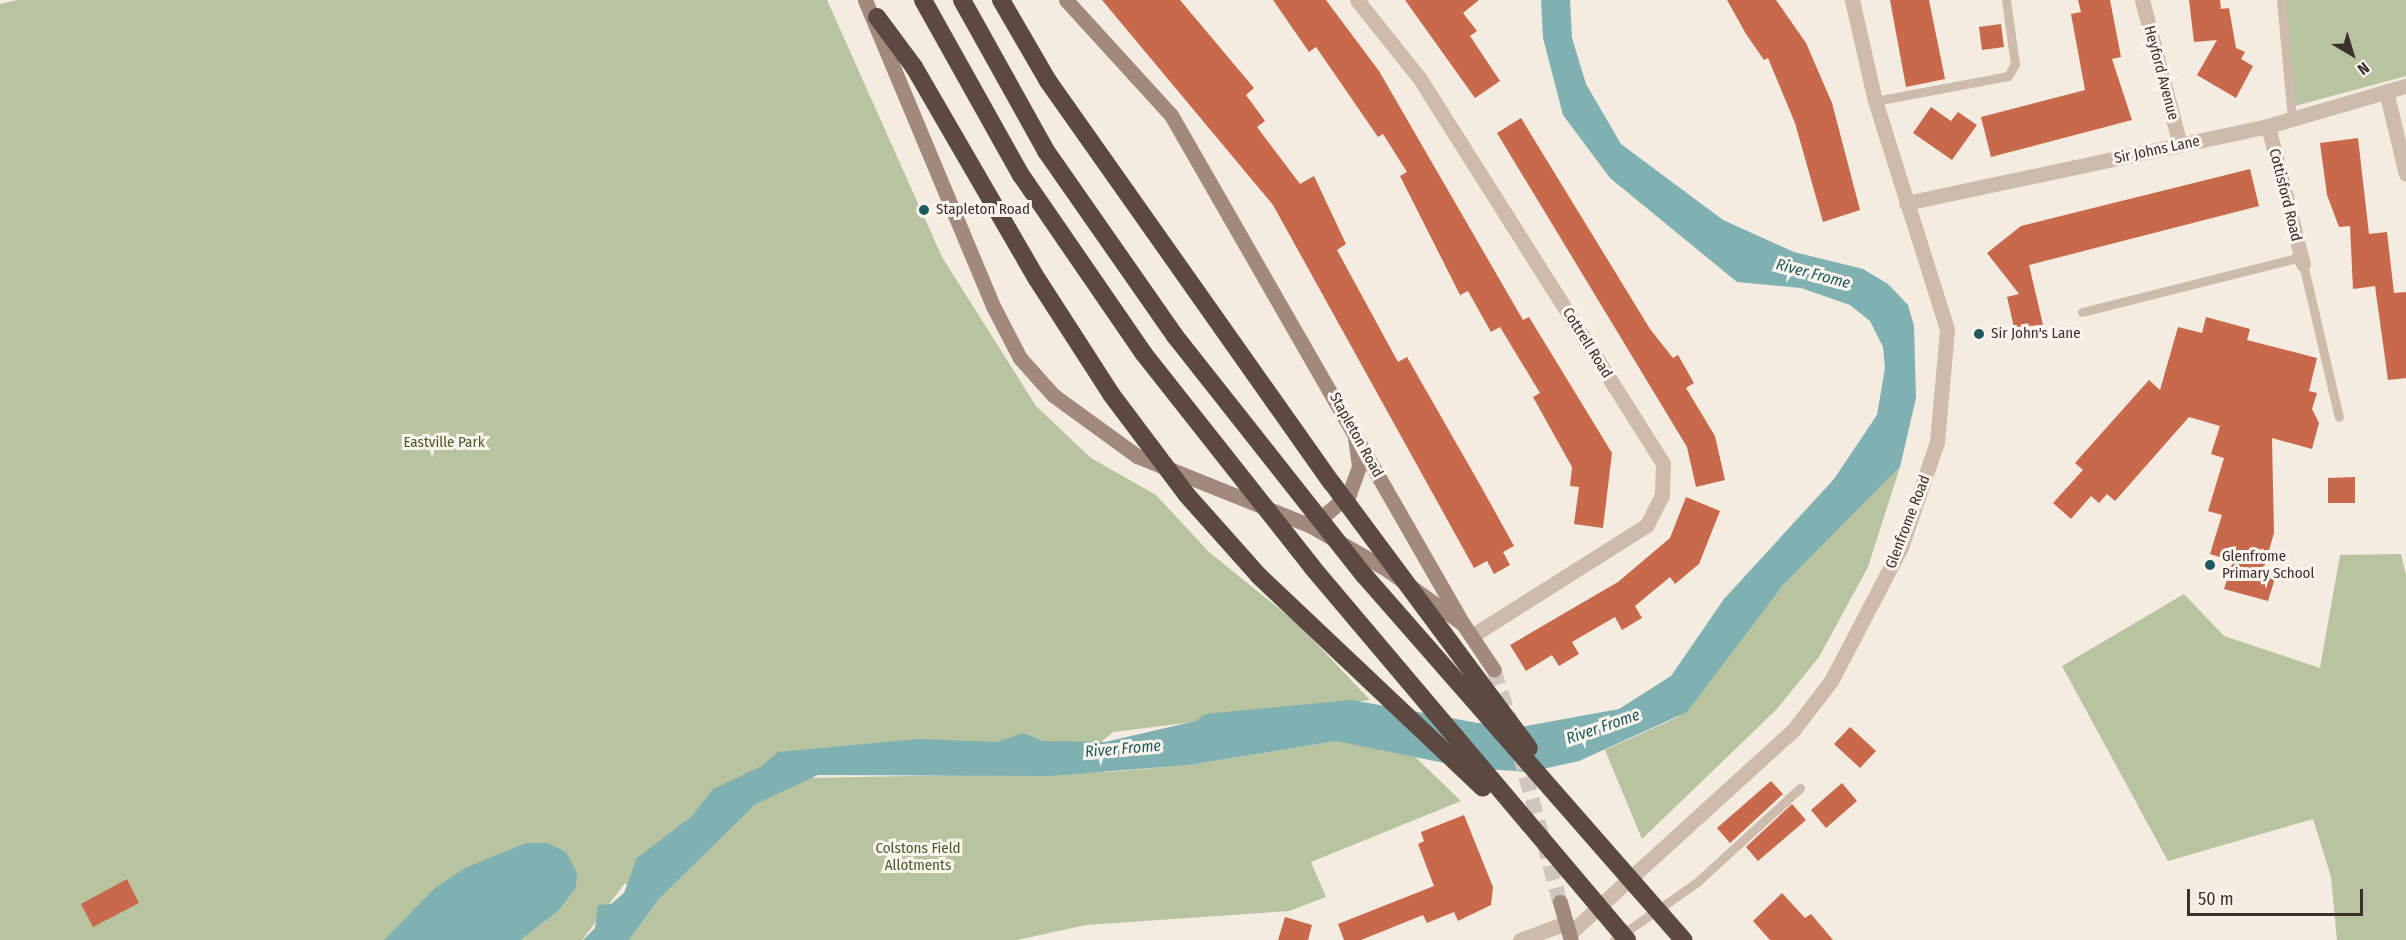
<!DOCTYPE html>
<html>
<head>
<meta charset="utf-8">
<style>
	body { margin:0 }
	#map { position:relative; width:2406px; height:940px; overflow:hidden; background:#f4ebe1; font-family:"Fira Sans Condensed",sans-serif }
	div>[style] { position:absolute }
	.green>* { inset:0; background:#b8c4a0 }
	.water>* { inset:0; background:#7fb0b2 }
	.building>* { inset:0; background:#c8694b }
	.secondary-tunnel>* { height:15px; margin-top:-7.5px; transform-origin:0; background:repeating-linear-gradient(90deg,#cfc6bd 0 15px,transparent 0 23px) }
	.service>* { height:9px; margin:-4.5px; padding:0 4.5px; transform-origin:4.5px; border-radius:4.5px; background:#cdbbac }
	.minor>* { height:15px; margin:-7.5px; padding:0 7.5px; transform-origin:7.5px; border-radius:7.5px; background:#cdbbac }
	.secondary>* { height:15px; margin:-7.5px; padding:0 7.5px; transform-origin:7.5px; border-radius:7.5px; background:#a18a7d }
	.motorway>* { height:18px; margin:-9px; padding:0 9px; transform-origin:9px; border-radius:9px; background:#5c4a42 }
	.motorway-bridge>* { height:18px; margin:-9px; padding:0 9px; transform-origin:9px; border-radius:9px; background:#5c4a42 }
	.dots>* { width:16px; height:16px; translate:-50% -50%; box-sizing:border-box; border:3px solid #fbf5ee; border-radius:50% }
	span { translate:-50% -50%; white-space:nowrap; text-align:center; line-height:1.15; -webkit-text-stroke:6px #fbf5ee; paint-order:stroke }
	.street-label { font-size:15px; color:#3b302b }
	.poi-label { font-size:15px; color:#3b302b }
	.left { translate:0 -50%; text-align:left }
	.park-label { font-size:15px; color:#4a5a2e }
	.water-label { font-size:16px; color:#1f5a5e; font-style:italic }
	.north { position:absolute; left:2322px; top:24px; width:60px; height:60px; -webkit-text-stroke:4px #fbf5ee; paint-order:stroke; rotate:142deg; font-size:16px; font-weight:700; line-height:24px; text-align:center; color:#3b302b }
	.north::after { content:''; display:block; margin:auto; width:21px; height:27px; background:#3b302b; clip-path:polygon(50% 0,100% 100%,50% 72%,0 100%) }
	.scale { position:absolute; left:2187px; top:889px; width:176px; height:27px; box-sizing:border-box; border:3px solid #3b302b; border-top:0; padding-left:8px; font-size:18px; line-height:21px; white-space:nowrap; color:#3b302b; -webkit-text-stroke:4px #fbf5ee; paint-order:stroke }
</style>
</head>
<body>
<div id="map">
	<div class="green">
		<div style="clip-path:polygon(18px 0,827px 0,942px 257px,1036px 406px,1091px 458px,1156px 495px,1209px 552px,1298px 624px,1370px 700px,1113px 732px,1101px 742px,819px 760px,633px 889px,625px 883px,582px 940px,0 940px,0 4px)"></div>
		<div style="clip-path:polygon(2286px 0,2406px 0,2406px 76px,2295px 106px,2284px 33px)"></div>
		<div style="clip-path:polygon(1900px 467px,1868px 567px,1819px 657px,1777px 709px,1642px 839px,1605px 750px,1678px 717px,1783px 585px)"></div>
		<div style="clip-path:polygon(2401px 554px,2406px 576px,2406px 940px,2337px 940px,2331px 877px,2313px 819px,2168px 861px,2062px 666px,2184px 594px,2224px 636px,2320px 668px,2340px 555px)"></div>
		<div style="clip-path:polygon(1336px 741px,1410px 752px,1461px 801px,1311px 862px,1326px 897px,1289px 911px,1086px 925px,1017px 940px,629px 940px,659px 899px,756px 804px,809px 778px,1109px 772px,1189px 765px)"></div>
	</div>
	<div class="water">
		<div style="clip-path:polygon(1541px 0,1570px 0,1572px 38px,1586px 84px,1621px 144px,1723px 220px,1794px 252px,1863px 269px,1888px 284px,1908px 305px,1914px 326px,1916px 398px,1900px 467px,1783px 585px,1687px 712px,1579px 761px,1529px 772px,1469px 768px,1336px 741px,1189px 765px,1049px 776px,818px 775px,756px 804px,659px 899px,629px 940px,583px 940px,595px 928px,598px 905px,611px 904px,624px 893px,637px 858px,692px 816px,713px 789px,762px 766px,778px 752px,918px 739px,996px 742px,1023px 733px,1043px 741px,1105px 742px,1196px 721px,1205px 714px,1352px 700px,1478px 723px,1526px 726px,1619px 709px,1671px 676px,1724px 599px,1834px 479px,1877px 415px,1885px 368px,1883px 347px,1870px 321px,1850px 305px,1801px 288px,1737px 282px,1610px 178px,1563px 115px,1543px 38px)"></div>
		<div style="clip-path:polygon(526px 843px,547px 843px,566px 852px,577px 873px,576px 888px,558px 911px,520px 940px,384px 940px,435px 888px,465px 868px)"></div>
	</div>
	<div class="building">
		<div style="clip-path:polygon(1102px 0,1180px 0,1254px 88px,1246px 95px,1265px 121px,1257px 127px,1300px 184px,1314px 176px,1346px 244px,1337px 250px,1398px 362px,1407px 357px,1483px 490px,1514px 546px,1503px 552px,1510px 565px,1494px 574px,1487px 561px,1474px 568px,1273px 205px)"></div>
		<div style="clip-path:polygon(1273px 0,1326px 0,1379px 71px,1523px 320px,1529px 317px,1612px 453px,1603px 528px,1574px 524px,1579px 487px,1570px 486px,1572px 467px,1533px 397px,1540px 393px,1500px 327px,1491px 332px,1468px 291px,1460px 295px,1400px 176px,1407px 172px,1383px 134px,1378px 137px,1316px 47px,1309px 52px)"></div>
		<div style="clip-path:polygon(1405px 0,1479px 0,1463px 13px,1477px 31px,1470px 36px,1500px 81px,1475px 98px)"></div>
		<div style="clip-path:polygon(1727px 0,1776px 0,1806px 43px,1832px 103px,1860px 210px,1823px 222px,1795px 123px,1768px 58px,1764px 60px,1746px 34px)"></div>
		<div style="clip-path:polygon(1890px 0,1929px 0,1945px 79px,1906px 87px)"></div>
		<div style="clip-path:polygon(2078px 0,2110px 0,2121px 57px,2112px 59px,2132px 120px,1991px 157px,1981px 117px,2085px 90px,2071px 14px,2081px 12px)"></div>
		<div style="clip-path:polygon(2189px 0,2220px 0,2221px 9px,2229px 8px,2236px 48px,2245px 52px,2241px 59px,2253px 66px,2236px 98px,2197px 75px,2217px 40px,2194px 42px)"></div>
		<div style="clip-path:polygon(2001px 24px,2004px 47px,1982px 50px,1979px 27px)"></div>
		<div style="clip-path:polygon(1931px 107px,1951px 121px,1958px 112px,1977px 125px,1952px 160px,1913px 133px)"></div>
		<div style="clip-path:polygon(1521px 118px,1650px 329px,1673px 358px,1678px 355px,1694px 383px,1686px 388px,1715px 436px,1725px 480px,1696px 487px,1687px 447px,1497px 133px)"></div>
		<div style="clip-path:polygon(2358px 138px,2369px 234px,2387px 232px,2394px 293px,2406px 292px,2406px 378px,2388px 380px,2375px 286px,2353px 289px,2350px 226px,2339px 227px,2327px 195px,2320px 143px)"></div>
		<div style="clip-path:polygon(2250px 169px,2259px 206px,2029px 265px,2043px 325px,2014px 327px,2007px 297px,2019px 294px,1987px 253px,2021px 226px)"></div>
		<div style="clip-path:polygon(2206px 317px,2250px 329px,2247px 340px,2317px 358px,2309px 391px,2317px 393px,2312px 409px,2319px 423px,2312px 449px,2272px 438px,2274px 533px,2263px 571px,2276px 575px,2268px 601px,2224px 589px,2233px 561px,2210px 554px,2222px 515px,2208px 511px,2224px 458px,2211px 454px,2220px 426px,2189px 417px,2115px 501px,2107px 494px,2099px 503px,2091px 496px,2071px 519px,2053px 503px,2083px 470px,2075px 463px,2149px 380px,2160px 390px,2178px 327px,2202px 333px)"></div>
		<div style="clip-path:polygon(2355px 477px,2355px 503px,2328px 503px,2328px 478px)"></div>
		<div style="clip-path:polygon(1686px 497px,1720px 511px,1699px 564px,1675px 584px,1670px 577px,1635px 606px,1642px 618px,1622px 630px,1615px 617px,1572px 642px,1579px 654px,1559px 666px,1552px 655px,1526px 671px,1510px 645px,1618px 582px,1670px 538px)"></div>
		<div style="clip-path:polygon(1850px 727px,1876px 751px,1860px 768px,1834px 744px)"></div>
		<div style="clip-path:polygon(1771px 781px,1783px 794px,1730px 843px,1717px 828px)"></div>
		<div style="clip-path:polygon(1842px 783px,1857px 801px,1826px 828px,1811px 810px)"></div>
		<div style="clip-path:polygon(1792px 804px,1806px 820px,1758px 861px,1746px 847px)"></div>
		<div style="clip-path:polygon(1464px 815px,1493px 887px,1491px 905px,1458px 921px,1454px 912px,1427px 923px,1423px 915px,1361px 940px,1344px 940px,1338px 924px,1434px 886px,1418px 844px,1424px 841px,1421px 832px)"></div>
		<div style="clip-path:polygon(127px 879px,139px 903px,93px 927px,81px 904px)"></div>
		<div style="clip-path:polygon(1782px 893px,1805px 918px,1811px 914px,1833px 940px,1770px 940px,1753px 921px)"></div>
		<div style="clip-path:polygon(1285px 917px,1312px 925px,1308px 940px,1278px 940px)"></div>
	</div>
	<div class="secondary-tunnel">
		<div style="left:1494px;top:670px;width:52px;rotate:71.9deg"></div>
		<div style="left:1520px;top:754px;width:153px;rotate:74.9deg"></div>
	</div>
	<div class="service">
		<div style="left:2281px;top:0;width:119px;rotate:84.7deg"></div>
		<div style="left:1875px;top:101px;width:135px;rotate:-10.6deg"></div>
		<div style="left:2008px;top:76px;width:14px;rotate:-60deg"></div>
		<div style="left:2015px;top:64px;width:65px;rotate:-98deg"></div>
		<div style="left:2303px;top:264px;width:157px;rotate:76.8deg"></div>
		<div style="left:2082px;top:312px;width:226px;rotate:-14.1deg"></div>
		<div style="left:1614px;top:940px;width:100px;rotate:-34.8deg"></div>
		<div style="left:1696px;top:883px;width:141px;rotate:-42.4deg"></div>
	</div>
	<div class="minor">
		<div style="left:1357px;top:0;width:101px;rotate:51.4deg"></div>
		<div style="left:1420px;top:79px;width:455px;rotate:57.7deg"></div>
		<div style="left:1663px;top:464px;width:31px;rotate:92deg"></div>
		<div style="left:1662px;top:495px;width:34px;rotate:117deg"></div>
		<div style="left:1647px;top:525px;width:206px;rotate:147.7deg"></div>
		<div style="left:2142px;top:0;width:150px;rotate:75.3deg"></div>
		<div style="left:2386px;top:91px;width:85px;rotate:76.5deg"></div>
		<div style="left:2268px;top:126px;width:142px;rotate:75.8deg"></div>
		<div style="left:1906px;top:203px;width:370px;rotate:-12deg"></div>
		<div style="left:2268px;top:126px;width:144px;rotate:-16.2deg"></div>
		<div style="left:1569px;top:934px;width:304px;rotate:-42.3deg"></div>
		<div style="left:1794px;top:729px;width:61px;rotate:-52.4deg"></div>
		<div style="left:1831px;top:681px;width:151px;rotate:-62.4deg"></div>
		<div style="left:1901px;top:547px;width:111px;rotate:-71.1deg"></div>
		<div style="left:1937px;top:442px;width:113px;rotate:-84.9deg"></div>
		<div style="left:1947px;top:329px;width:239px;rotate:-107.5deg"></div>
		<div style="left:1875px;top:101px;width:104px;rotate:-102.8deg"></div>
		<div style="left:1520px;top:940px;width:49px;rotate:-20.3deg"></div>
	</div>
	<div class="secondary">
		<div style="left:865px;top:0;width:332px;rotate:67.3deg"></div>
		<div style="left:993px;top:306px;width:59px;rotate:62.6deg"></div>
		<div style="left:1020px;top:358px;width:50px;rotate:48.3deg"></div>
		<div style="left:1053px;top:395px;width:104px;rotate:36deg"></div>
		<div style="left:1137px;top:456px;width:188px;rotate:21.9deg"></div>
		<div style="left:1311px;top:526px;width:86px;rotate:29.8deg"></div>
		<div style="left:1386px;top:569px;width:95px;rotate:35.5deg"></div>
		<div style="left:1066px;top:0;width:156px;rotate:47.6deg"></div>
		<div style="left:1171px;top:115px;width:587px;rotate:60.16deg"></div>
		<div style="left:1463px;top:624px;width:55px;rotate:56deg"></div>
		<div style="left:1313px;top:525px;width:48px;rotate:-40.7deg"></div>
		<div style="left:1349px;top:494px;width:30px;rotate:-70deg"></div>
		<div style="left:1359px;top:466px;width:27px;rotate:-98deg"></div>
		<div style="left:1560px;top:902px;width:40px;rotate:74deg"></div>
	</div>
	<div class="motorway">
		<div style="left:1001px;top:0;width:94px;rotate:59.9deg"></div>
		<div style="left:877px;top:17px;width:62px;rotate:53.5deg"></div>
		<div style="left:914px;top:67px;width:245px;rotate:59.9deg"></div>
	</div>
	<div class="motorway-bridge">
		<div style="left:923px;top:0;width:201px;rotate:60.8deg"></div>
		<div style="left:1021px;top:175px;width:217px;rotate:55.5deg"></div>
		<div style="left:1144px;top:354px;width:271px;rotate:51.7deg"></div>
		<div style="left:1312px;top:567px;width:488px;rotate:49.8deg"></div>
		<div style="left:962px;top:0;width:173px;rotate:60.9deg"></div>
		<div style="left:1046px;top:151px;width:226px;rotate:55.1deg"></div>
		<div style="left:1175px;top:336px;width:305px;rotate:51.7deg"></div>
		<div style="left:1364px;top:575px;width:485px;rotate:48.8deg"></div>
		<div style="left:1048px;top:81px;width:492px;rotate:54.8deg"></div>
		<div style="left:1332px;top:483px;width:330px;rotate:53.4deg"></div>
		<div style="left:1037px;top:279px;width:137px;rotate:57.2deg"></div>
		<div style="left:1111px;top:394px;width:125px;rotate:53.1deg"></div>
		<div style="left:1186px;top:494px;width:110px;rotate:48.3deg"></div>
		<div style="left:1259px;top:576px;width:308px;rotate:43.4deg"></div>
	</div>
	<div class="dots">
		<div style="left:924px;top:210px;background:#1f5a5e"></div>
		<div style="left:1979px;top:334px;background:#1f5a5e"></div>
		<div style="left:2210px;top:565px;background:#1f5a5e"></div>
	</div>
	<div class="street-label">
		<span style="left:2161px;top:73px;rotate:75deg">Heyford Avenue</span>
		<span style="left:2157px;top:150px;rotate:-12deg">Sir Johns Lane</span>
		<span style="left:2285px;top:195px;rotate:76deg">Cottisford Road</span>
		<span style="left:1587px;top:343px;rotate:58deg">Cottrell Road</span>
		<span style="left:1356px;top:435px;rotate:61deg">Stapleton Road</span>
		<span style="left:1908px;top:522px;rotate:-69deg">Glenfrome Road</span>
	</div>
	<div class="poi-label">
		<span class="left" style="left:936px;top:210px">Stapleton Road</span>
		<span class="left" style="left:1991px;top:334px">Sir John's Lane</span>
		<span class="left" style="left:2222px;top:565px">Glenfrome<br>Primary School</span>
	</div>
	<div class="park-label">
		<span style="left:444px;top:443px">Eastville Park</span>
		<span style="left:918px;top:857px">Colstons Field<br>Allotments</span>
	</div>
	<div class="water-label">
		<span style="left:1813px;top:274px;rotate:15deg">River Frome</span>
		<span style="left:1603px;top:727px;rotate:-19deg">River Frome</span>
		<span style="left:1123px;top:749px;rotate:-5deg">River Frome</span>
	</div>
	<div class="north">N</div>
	<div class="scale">50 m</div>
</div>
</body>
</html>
